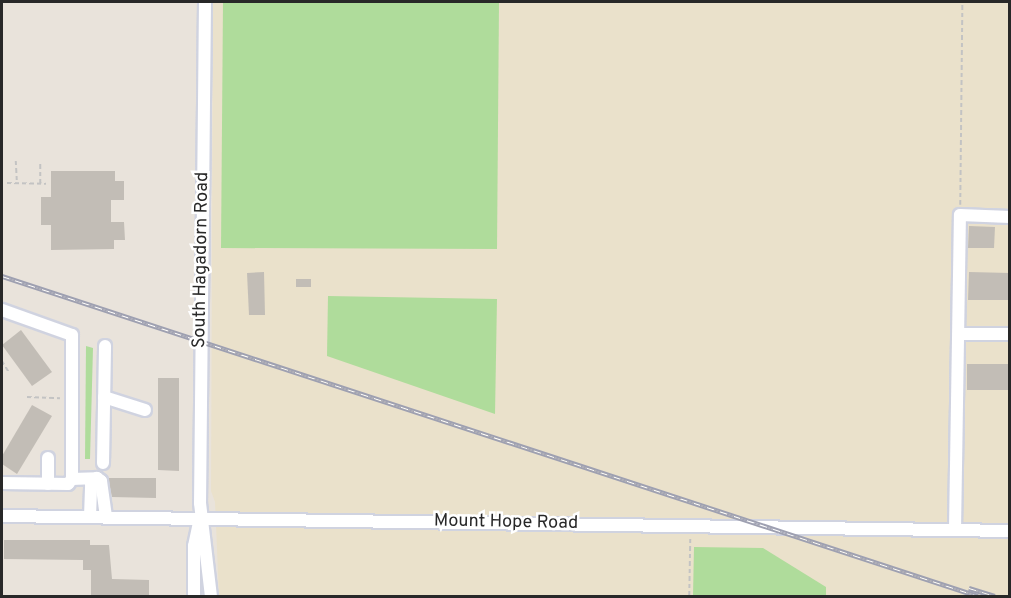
<!DOCTYPE html>
<html>
<head>
<meta charset="utf-8">
<style>
	body { margin:0 }
	#map { position:relative; width:1011px; height:598px; overflow:hidden; background:#e9e3db; font-family:Overpass,sans-serif }
	div>[style] { position:absolute }
	.education>* { inset:0; background:#eae1cb }
	.green>* { inset:0; background:#afdc9b }
	.building>* { inset:0; background:#c2bdb6 }
	.path>* { height:1.5px; margin-top:-0.75px; transform-origin:0; background:repeating-linear-gradient(90deg,#c3c3c3 0 4.5px,transparent 0 7.5px) }
	.roads { filter:drop-shadow(2px 0 #d0d3e0) drop-shadow(-2px 0 #d0d3e0) drop-shadow(0 2px #d0d3e0) drop-shadow(0 -2px #d0d3e0) }
	.minor>* { height:12px; margin:-6px; padding:0 6px; transform-origin:6px; border-radius:6px; background:#fff }
	.rail>* { height:4.5px; margin-top:-2.25px; transform-origin:0; background:repeating-linear-gradient(90deg,#fff 0 7px,#9ea0b1 0 14px); box-sizing:border-box; border-block:2px solid #9ea0b1 }
	span { translate:-50% -50%; white-space:nowrap; text-align:center; line-height:1.15; -webkit-text-stroke:5px #fff; paint-order:stroke }
	.street-label { font-size:18px; color:#282828 }
	.frame { position:absolute; inset:0; border:3px solid #282828; pointer-events:none }
</style>
</head>
<body>
<div id="map">
	<div class="education">
		<div style="clip-path:polygon(213px 2px,1009px 2px,1009px 596px,219px 596px,215px 502px,211px 491px)"></div>
	</div>
	<div class="green">
		<div style="clip-path:polygon(223px 2px,499px 2px,497px 249px,221px 248px)"></div>
		<div style="clip-path:polygon(328px 296px,497px 299px,495px 414px,327px 356px)"></div>
		<div style="clip-path:polygon(86px 346px,93px 348px,90px 459px,85px 459px)"></div>
		<div style="clip-path:polygon(694px 547px,763px 548px,826px 587px,826px 596px,693px 596px)"></div>
	</div>
	<div class="building">
		<div style="clip-path:polygon(51px 171px,115px 171px,115px 181px,124px 181px,124px 200px,111px 200px,111px 222px,124px 222px,125px 240px,114px 240px,114px 249px,51px 250px,51px 225px,41px 225px,41px 197px,51px 197px)"></div>
		<div style="clip-path:polygon(969px 226px,995px 227px,994px 248px,968px 248px)"></div>
		<div style="clip-path:polygon(264px 272px,265px 315px,249px 315px,247px 273px)"></div>
		<div style="clip-path:polygon(969px 272px,1010px 273px,1010px 300px,968px 300px)"></div>
		<div style="clip-path:polygon(296px 279px,311px 279px,311px 287px,296px 287px)"></div>
		<div style="clip-path:polygon(21px 330px,52px 372px,32px 386px,2px 345px)"></div>
		<div style="clip-path:polygon(967px 364px,1010px 364px,1010px 390px,967px 390px)"></div>
		<div style="clip-path:polygon(158px 378px,179px 378px,179px 471px,158px 470px)"></div>
		<div style="clip-path:polygon(32px 405px,52px 416px,17px 474px,2px 464px,2px 456px)"></div>
		<div style="clip-path:polygon(108px 478px,156px 478px,156px 498px,112px 497px)"></div>
		<div style="clip-path:polygon(4px 540px,90px 540px,90px 545px,109px 545px,112px 579px,149px 580px,149px 597px,91px 597px,91px 570px,83px 570px,83px 560px,4px 559px)"></div>
	</div>
	<div class="path">
		<div style="left:16px;top:161px;width:20px;rotate:87deg"></div>
		<div style="left:7px;top:183px;width:39px;rotate:1deg"></div>
		<div style="left:40px;top:184px;width:22px;rotate:-90deg"></div>
		<div style="left:960px;top:205px;width:203px;rotate:-89.4deg"></div>
		<div style="left:2px;top:361px;width:13px;rotate:58deg"></div>
		<div style="left:27px;top:397px;width:33px;rotate:2deg"></div>
		<div style="left:689px;top:596px;width:59px;rotate:-89deg"></div>
	</div>
	<div class="roads">
		<div class="minor">
			<div style="left:205px;top:2px;width:501px;rotate:90.57deg"></div>
			<div style="left:200px;top:503px;width:94px;rotate:83.3deg"></div>
			<div style="left:2px;top:310px;width:74px;rotate:19.7deg"></div>
			<div style="left:72px;top:335px;width:144px;rotate:90deg"></div>
			<div style="left:72px;top:479px;width:25px;rotate:-2deg"></div>
			<div style="left:960px;top:334px;width:50px"></div>
			<div style="left:104px;top:397px;width:43px;rotate:17.6deg"></div>
			<div style="left:103px;top:463px;width:117px;rotate:-89deg"></div>
			<div style="left:97px;top:478px;width:5px;rotate:37deg"></div>
			<div style="left:101px;top:481px;width:36px;rotate:82deg"></div>
			<div style="left:2px;top:483px;width:66px;rotate:0.9deg"></div>
			<div style="left:68px;top:484px;width:6px;rotate:-51deg"></div>
			<div style="left:48px;top:484px;width:26px;rotate:-90deg"></div>
			<div style="left:2px;top:516px;width:1008px;rotate:0.85deg"></div>
			<div style="left:90px;top:517px;width:34px;rotate:-88deg"></div>
			<div style="left:91px;top:483px;width:8px;rotate:-40deg"></div>
			<div style="left:955px;top:530px;width:315px;rotate:-89.1deg"></div>
			<div style="left:960px;top:215px;width:50px;rotate:2.3deg"></div>
			<div style="left:194px;top:596px;width:50px;rotate:-90deg"></div>
			<div style="left:194px;top:546px;width:24px;rotate:-78deg"></div>
		</div>
	</div>
	<div class="rail">
		<div style="left:2px;top:276px;width:1027px;rotate:18.15deg"></div>
		<div style="left:969px;top:588px;width:27px;rotate:17deg"></div>
	</div>
	<div class="street-label">
		<span style="left:202px;top:260px;rotate:-89deg">South Hagadorn Road</span>
		<span style="left:506px;top:523px;rotate:1deg">Mount Hope Road</span>
	</div>
	<div class="frame"></div>
</div>
</body>
</html>
